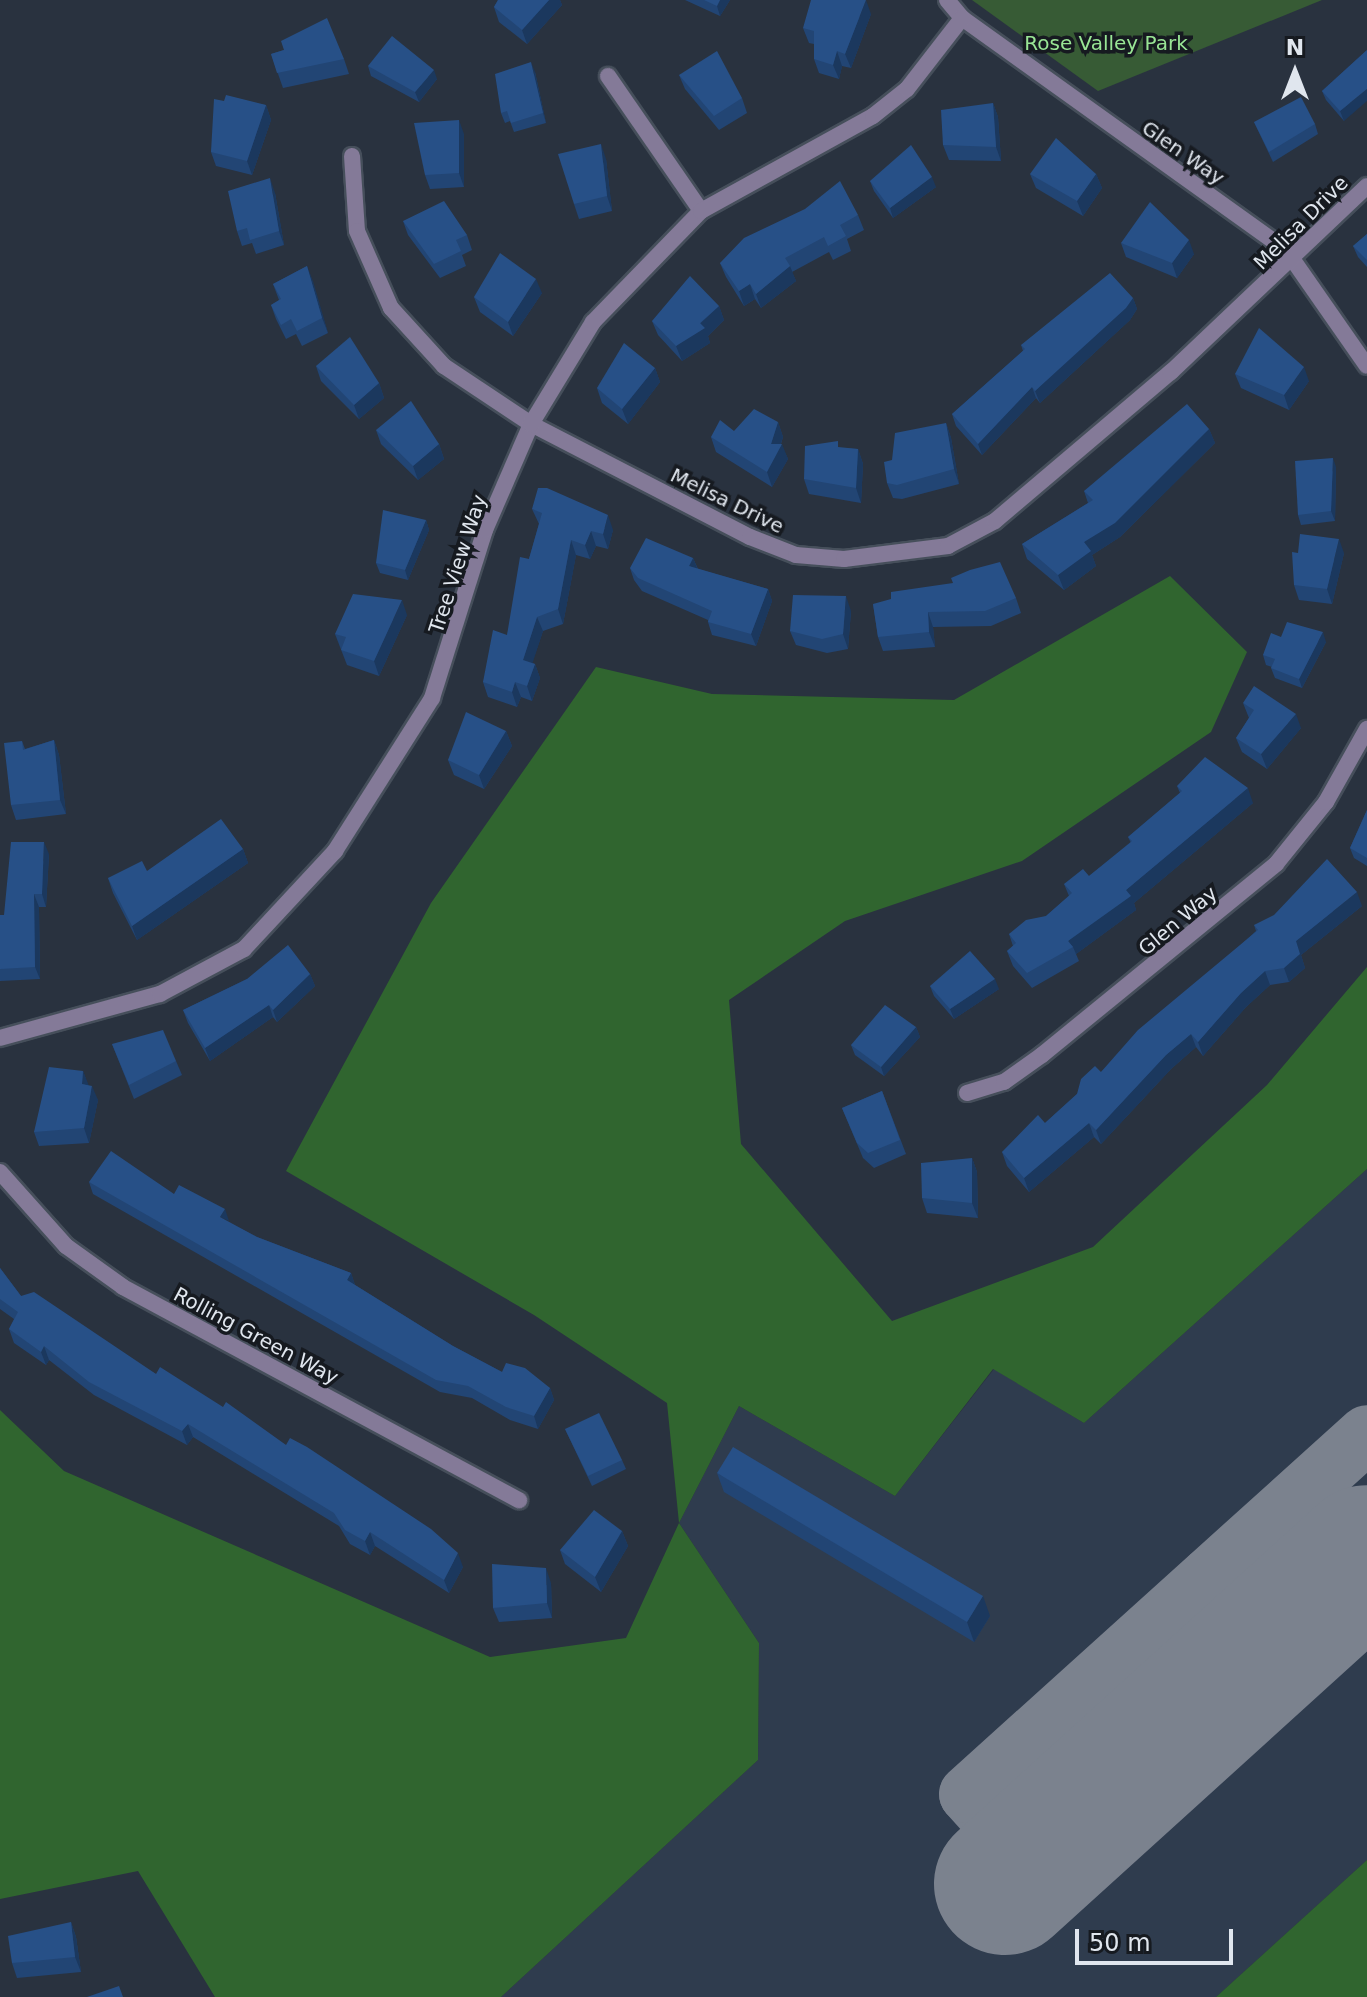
<!DOCTYPE html>
<html>
<head>
<meta charset="utf-8">
<style>
	body { margin:0 }
	#map { position:relative; width:1367px; height:1997px; overflow:hidden; background:#29323f; font-family:"DejaVu Sans",sans-serif }
	div>[style] { position:absolute }
	.built>* { inset:0; background:#2f3c4e }
	.green>* { inset:0; background:#375b35 }
	.forest>* { inset:0; background:#30652f }
	.taxiway>* { height:58px; margin:-29px; padding:0 29px; transform-origin:29px; border-radius:29px; background:#7b828e }
	.runway>* { height:142px; margin:-71px; padding:0 71px; transform-origin:71px; border-radius:71px; background:#7b828e }
	.roads { filter:drop-shadow(2px 0 #464f5b) drop-shadow(-2px 0 #464f5b) drop-shadow(0 2px #464f5b) drop-shadow(0 -2px #464f5b) }
	.minor>* { height:16px; margin:-8px; padding:0 8px; transform-origin:8px; border-radius:8px; background:#847a98 }
	.wall>* { inset:0; background:#224574 }
	.shaded-wall>* { inset:0; background:#1b385e }
	.building>* { inset:0; background:#275087 }
	span { translate:-50% -50%; white-space:nowrap; text-align:center; line-height:1.15; -webkit-text-stroke:7px #161a20; paint-order:stroke }
	.park-label { font-size:20px; color:#99e595 }
	.street-label { font-size:20px; color:#e0e6ee }
	.north { position:absolute; left:1255px; top:32px; width:80px; height:80px; -webkit-text-stroke:6px #161a20; paint-order:stroke; rotate:0deg; font-size:22px; font-weight:700; line-height:32px; text-align:center; color:#e0e6ee }
	.north::after { content:''; display:block; margin:auto; width:28px; height:36px; background:#e0e6ee; clip-path:polygon(50% 0,100% 100%,50% 72%,0 100%) }
	.scale { position:absolute; left:1075px; top:1929px; width:158px; height:36px; box-sizing:border-box; border:4px solid #e0e6ee; border-top:0; padding-left:10px; font-size:24px; line-height:28px; white-space:nowrap; color:#e0e6ee; -webkit-text-stroke:6px #161a20; paint-order:stroke }
</style>
</head>
<body>
<div id="map">
	<div class="built">
		<div style="clip-path:polygon(1367px 1169px,1367px 1860px,1216px 1997px,501px 1997px,758px 1760px,759px 1643px,679px 1523px,739px 1406px,895px 1496px,994px 1369px,1084px 1423px)"></div>
	</div>
	<div class="green">
		<div style="clip-path:polygon(972px 0,1322px 0,1098px 91px)"></div>
	</div>
	<div class="forest">
		<div style="clip-path:polygon(1170px 576px,1247px 652px,1211px 732px,1022px 861px,845px 921px,729px 1000px,741px 1144px,892px 1321px,1093px 1247px,1267px 1085px,1367px 967px,1367px 1169px,1084px 1423px,993px 1369px,895px 1496px,739px 1406px,679px 1523px,759px 1643px,758px 1760px,501px 1997px,215px 1997px,138px 1871px,0 1899px,0 1410px,64px 1471px,490px 1657px,626px 1638px,679px 1523px,667px 1403px,534px 1315px,286px 1171px,431px 903px,596px 667px,712px 694px,954px 700px)"></div>
		<div style="clip-path:polygon(1367px 1860px,1367px 1997px,1216px 1997px)"></div>
	</div>
	<div class="taxiway">
		<div style="left:1210px;top:1576px;width:89px;rotate:47.7deg"></div>
		<div style="left:1029px;top:1862px;width:91px;rotate:-131.9deg"></div>
		<div style="left:968px;top:1794px;width:537px;rotate:-42.06deg"></div>
	</div>
	<div class="runway">
		<div style="left:1005px;top:1884px;width:488px;rotate:-42.2deg"></div>
	</div>
	<div class="roads">
		<div class="minor">
			<div style="left:947px;top:0;width:23px;rotate:50deg"></div>
			<div style="left:962px;top:18px;width:398px;rotate:35.6deg"></div>
			<div style="left:1286px;top:250px;width:141px;rotate:55.1deg"></div>
			<div style="left:608px;top:76px;width:164px;rotate:55.4deg"></div>
			<div style="left:352px;top:156px;width:75px;rotate:86.2deg"></div>
			<div style="left:357px;top:231px;width:84px;rotate:66.2deg"></div>
			<div style="left:391px;top:308px;width:79px;rotate:47.6deg"></div>
			<div style="left:444px;top:366px;width:105px;rotate:33.7deg"></div>
			<div style="left:531px;top:424px;width:246px;rotate:27.3deg"></div>
			<div style="left:750px;top:537px;width:49px;rotate:21.4deg"></div>
			<div style="left:796px;top:555px;width:48px;rotate:4.8deg"></div>
			<div style="left:844px;top:559px;width:105px;rotate:-7.1deg"></div>
			<div style="left:948px;top:546px;width:53px;rotate:-28deg"></div>
			<div style="left:995px;top:521px;width:231px;rotate:-40.3deg"></div>
			<div style="left:1171px;top:372px;width:270px;rotate:-43.5deg"></div>
			<div style="left:0;top:1038px;width:166px;rotate:-15.4deg"></div>
			<div style="left:160px;top:994px;width:95px;rotate:-28.2deg"></div>
			<div style="left:244px;top:949px;width:134px;rotate:-47.1deg"></div>
			<div style="left:335px;top:851px;width:181px;rotate:-57.6deg"></div>
			<div style="left:432px;top:698px;width:176px;rotate:-72.5deg"></div>
			<div style="left:485px;top:530px;width:116px;rotate:-66.5deg"></div>
			<div style="left:531px;top:424px;width:119px;rotate:-58.7deg"></div>
			<div style="left:593px;top:322px;width:155px;rotate:-45.8deg"></div>
			<div style="left:701px;top:211px;width:196px;rotate:-28.9deg"></div>
			<div style="left:873px;top:116px;width:43px;rotate:-38.5deg"></div>
			<div style="left:907px;top:89px;width:90px;rotate:-52.2deg"></div>
			<div style="left:967px;top:1093px;width:39px;rotate:-17deg"></div>
			<div style="left:1004px;top:1082px;width:47px;rotate:-35.4deg"></div>
			<div style="left:1042px;top:1055px;width:302px;rotate:-39.2deg"></div>
			<div style="left:1276px;top:864px;width:80px;rotate:-51.1deg"></div>
			<div style="left:1326px;top:802px;width:84px;rotate:-60.7deg"></div>
			<div style="left:0;top:1172px;width:99px;rotate:48.3deg"></div>
			<div style="left:66px;top:1246px;width:70px;rotate:35.7deg"></div>
			<div style="left:123px;top:1287px;width:450px;rotate:28.3deg"></div>
		</div>
	</div>
	<div class="wall">
		<div style="clip-path:polygon(498px 0,560px 0,562px 5px,527px 44px,499px 22px,494px 7px)"></div>
		<div style="clip-path:polygon(685px 0,730px 0,720px 16px)"></div>
		<div style="clip-path:polygon(871px 14px,851px 68px,842px 66px,839px 79px,819px 73px,814px 59px,814px 44px,809px 43px,803px 28px)"></div>
		<div style="clip-path:polygon(284px 50px,344px 59px,349px 74px,283px 88px,271px 54px)"></div>
		<div style="clip-path:polygon(1367px 50px,1344px 121px,1326px 100px,1322px 91px)"></div>
		<div style="clip-path:polygon(368px 66px,437px 79px,419px 102px,371px 76px)"></div>
		<div style="clip-path:polygon(535px 72px,546px 123px,514px 132px,510px 121px,505px 123px,501px 113px)"></div>
		<div style="clip-path:polygon(679px 75px,742px 98px,747px 113px,719px 130px,685px 89px)"></div>
		<div style="clip-path:polygon(224px 101px,266px 105px,271px 120px,252px 175px,216px 166px,211px 152px)"></div>
		<div style="clip-path:polygon(993px 103px,998px 117px,1001px 161px,949px 160px,943px 145px)"></div>
		<div style="clip-path:polygon(1254px 122px,1315px 124px,1318px 134px,1273px 162px)"></div>
		<div style="clip-path:polygon(464px 134px,464px 187px,430px 189px,425px 175px)"></div>
		<div style="clip-path:polygon(606px 159px,612px 211px,579px 219px,574px 204px)"></div>
		<div style="clip-path:polygon(1030px 174px,1096px 174px,1102px 188px,1083px 216px,1036px 188px)"></div>
		<div style="clip-path:polygon(870px 181px,936px 187px,893px 218px,874px 191px)"></div>
		<div style="clip-path:polygon(275px 193px,284px 245px,256px 254px,252px 243px,242px 246px,237px 231px)"></div>
		<div style="clip-path:polygon(858px 215px,864px 230px,847px 239px,851px 251px,833px 260px,829px 252px,792px 272px,796px 281px,761px 308px,755px 299px,744px 306px,726px 277px,720px 263px)"></div>
		<div style="clip-path:polygon(403px 221px,467px 235px,472px 250px,462px 255px,466px 266px,440px 278px,408px 235px)"></div>
		<div style="clip-path:polygon(1367px 234px,1367px 267px,1358px 257px,1353px 246px)"></div>
		<div style="clip-path:polygon(1121px 243px,1194px 254px,1177px 278px,1126px 257px)"></div>
		<div style="clip-path:polygon(307px 266px,328px 333px,302px 346px,296px 334px,286px 339px,276px 319px,271px 305px,279px 300px,273px 284px)"></div>
		<div style="clip-path:polygon(542px 293px,513px 336px,480px 312px,474px 297px)"></div>
		<div style="clip-path:polygon(1133px 298px,1137px 309px,1130px 320px,1040px 403px,1036px 398px,982px 455px,956px 426px,952px 414px,1023px 351px,1021px 345px)"></div>
		<div style="clip-path:polygon(719px 306px,724px 320px,708px 336px,710px 343px,682px 361px,658px 335px,652px 321px)"></div>
		<div style="clip-path:polygon(316px 366px,379px 383px,384px 398px,359px 419px,321px 381px)"></div>
		<div style="clip-path:polygon(655px 368px,660px 382px,628px 424px,602px 403px,597px 388px)"></div>
		<div style="clip-path:polygon(1235px 374px,1309px 381px,1289px 410px,1241px 388px)"></div>
		<div style="clip-path:polygon(778px 422px,783px 437px,781px 444px,788px 459px,772px 487px,716px 452px,711px 437px,734px 431px)"></div>
		<div style="clip-path:polygon(946px 423px,951px 438px,959px 484px,902px 499px,893px 498px,887px 483px,892px 460px)"></div>
		<div style="clip-path:polygon(1209px 429px,1215px 443px,1120px 537px,1092px 555px,1096px 566px,1064px 590px,1027px 559px,1022px 544px,1088px 503px,1084px 491px)"></div>
		<div style="clip-path:polygon(376px 430px,439px 444px,444px 459px,418px 480px,381px 444px)"></div>
		<div style="clip-path:polygon(841px 448px,858px 449px,863px 464px,861px 503px,809px 494px,804px 479px)"></div>
		<div style="clip-path:polygon(1336px 467px,1335px 521px,1301px 525px,1298px 515px)"></div>
		<div style="clip-path:polygon(532px 509px,613px 530px,608px 549px,596px 546px,590px 559px,576px 555px,563px 624px,543px 631px,532px 663px,535px 664px,540px 678px,532px 701px,521px 697px,517px 707px,488px 697px,483px 682px,507px 635px,539px 524px)"></div>
		<div style="clip-path:polygon(426px 520px,429px 530px,408px 580px,380px 573px,376px 563px)"></div>
		<div style="clip-path:polygon(1344px 553px,1332px 604px,1299px 600px,1294px 585px)"></div>
		<div style="clip-path:polygon(693px 558px,698px 569px,768px 589px,772px 601px,756px 646px,712px 635px,708px 622px,708px 620px,642px 591px,634px 580px,630px 568px)"></div>
		<div style="clip-path:polygon(1016px 598px,1021px 613px,991px 626px,933px 627px,935px 647px,883px 651px,878px 637px,873px 604px)"></div>
		<div style="clip-path:polygon(851px 611px,848px 649px,827px 653px,796px 645px,790px 631px)"></div>
		<div style="clip-path:polygon(407px 615px,379px 676px,347px 665px,335px 634px)"></div>
		<div style="clip-path:polygon(1281px 637px,1326px 642px,1302px 688px,1275px 678px,1271px 668px,1272px 667px,1266px 665px,1263px 655px)"></div>
		<div style="clip-path:polygon(1243px 703px,1301px 728px,1267px 769px,1242px 752px,1236px 738px,1249px 718px)"></div>
		<div style="clip-path:polygon(506px 731px,512px 746px,484px 789px,454px 775px,448px 760px)"></div>
		<div style="clip-path:polygon(54px 740px,59px 755px,66px 814px,16px 820px,11px 805px,22px 741px,25px 749px)"></div>
		<div style="clip-path:polygon(1177px 786px,1253px 803px,1134px 903px,1136px 910px,1076px 954px,1079px 961px,1032px 988px,1013px 966px,1007px 951px,1013px 946px,1009px 934px,1046px 916px,1069px 896px,1064px 884px,1089px 876px,1131px 843px,1128px 837px,1180px 793px)"></div>
		<div style="clip-path:polygon(1367px 810px,1367px 866px,1354px 858px,1350px 848px)"></div>
		<div style="clip-path:polygon(243px 849px,248px 863px,137px 940px,113px 893px,108px 878px,147px 871px)"></div>
		<div style="clip-path:polygon(49px 854px,46px 907px,39px 907px,40px 979px,0 981px,0 915px,4px 915px)"></div>
		<div style="clip-path:polygon(1362px 906px,1301px 955px,1305px 968px,1289px 982px,1270px 985px,1246px 1007px,1203px 1056px,1196px 1047px,1171px 1069px,1101px 1144px,1094px 1137px,1029px 1192px,1007px 1166px,1002px 1152px,1045px 1123px,1256px 931px,1254px 925px)"></div>
		<div style="clip-path:polygon(310px 974px,315px 986px,277px 1022px,273px 1017px,210px 1061px,188px 1023px,183px 1010px,247px 979px)"></div>
		<div style="clip-path:polygon(930px 986px,999px 989px,954px 1019px,934px 996px)"></div>
		<div style="clip-path:polygon(916px 1027px,920px 1037px,884px 1076px,855px 1055px,851px 1045px)"></div>
		<div style="clip-path:polygon(112px 1044px,176px 1061px,182px 1075px,134px 1099px)"></div>
		<div style="clip-path:polygon(83px 1071px,88px 1085px,98px 1100px,89px 1143px,39px 1146px,34px 1132px)"></div>
		<div style="clip-path:polygon(882px 1091px,906px 1154px,874px 1168px,863px 1158px,842px 1108px)"></div>
		<div style="clip-path:polygon(972px 1158px,977px 1172px,978px 1218px,927px 1213px,922px 1198px)"></div>
		<div style="clip-path:polygon(89px 1182px,174px 1194px,257px 1237px,351px 1273px,355px 1285px,453px 1346px,502px 1372px,550px 1388px,554px 1400px,538px 1429px,510px 1420px,472px 1398px,440px 1392px,93px 1194px)"></div>
		<div style="clip-path:polygon(0 1268px,21px 1296px,156px 1374px,286px 1445px,463px 1567px,449px 1593px,375px 1546px,370px 1555px,350px 1544px,339px 1526px,193px 1437px,187px 1445px,94px 1395px,49px 1360px,46px 1365px,14px 1343px,9px 1329px,14px 1319px,0 1309px)"></div>
		<div style="clip-path:polygon(565px 1429px,622px 1460px,626px 1469px,592px 1486px)"></div>
		<div style="clip-path:polygon(717px 1473px,990px 1616px,974px 1642px,724px 1492px)"></div>
		<div style="clip-path:polygon(622px 1531px,628px 1546px,601px 1592px,565px 1564px,560px 1550px)"></div>
		<div style="clip-path:polygon(551px 1583px,552px 1618px,499px 1622px,493px 1608px)"></div>
		<div style="clip-path:polygon(71px 1922px,76px 1937px,81px 1972px,17px 1978px,12px 1963px)"></div>
	</div>
	<div class="shaded-wall">
		<div style="clip-path:polygon(549px 0,560px 0,562px 5px,527px 44px,522px 30px)"></div>
		<div style="clip-path:polygon(720px 0,730px 0,720px 16px,717px 6px)"></div>
		<div style="clip-path:polygon(866px 0,871px 14px,851px 68px,845px 54px)"></div>
		<div style="clip-path:polygon(837px 51px,842px 66px,839px 79px,833px 65px)"></div>
		<div style="clip-path:polygon(531px 62px,535px 72px,546px 123px,543px 113px)"></div>
		<div style="clip-path:polygon(434px 70px,437px 79px,419px 102px,415px 92px)"></div>
		<div style="clip-path:polygon(1367px 89px,1367px 101px,1344px 121px,1340px 111px)"></div>
		<div style="clip-path:polygon(993px 103px,998px 117px,1001px 161px,996px 147px)"></div>
		<div style="clip-path:polygon(266px 105px,271px 120px,252px 175px,247px 161px)"></div>
		<div style="clip-path:polygon(459px 120px,464px 134px,464px 187px,459px 173px)"></div>
		<div style="clip-path:polygon(601px 144px,606px 159px,612px 211px,607px 196px)"></div>
		<div style="clip-path:polygon(1096px 174px,1102px 188px,1083px 216px,1077px 201px)"></div>
		<div style="clip-path:polygon(932px 177px,936px 187px,893px 218px,890px 208px)"></div>
		<div style="clip-path:polygon(270px 178px,275px 193px,284px 245px,279px 231px)"></div>
		<div style="clip-path:polygon(1189px 240px,1194px 254px,1177px 278px,1172px 263px)"></div>
		<div style="clip-path:polygon(307px 266px,313px 281px,328px 333px,322px 318px)"></div>
		<div style="clip-path:polygon(790px 266px,796px 281px,761px 308px,756px 294px)"></div>
		<div style="clip-path:polygon(536px 279px,542px 293px,513px 336px,508px 322px)"></div>
		<div style="clip-path:polygon(750px 284px,755px 299px,744px 306px,739px 291px)"></div>
		<div style="clip-path:polygon(1133px 298px,1137px 309px,1130px 320px,1040px 403px,1035px 391px)"></div>
		<div style="clip-path:polygon(719px 306px,724px 320px,708px 336px,710px 343px,682px 361px,676px 346px)"></div>
		<div style="clip-path:polygon(1304px 367px,1309px 381px,1289px 410px,1284px 395px)"></div>
		<div style="clip-path:polygon(655px 368px,660px 382px,628px 424px,622px 409px)"></div>
		<div style="clip-path:polygon(379px 383px,384px 398px,359px 419px,354px 405px)"></div>
		<div style="clip-path:polygon(1032px 387px,1036px 398px,982px 455px,978px 444px)"></div>
		<div style="clip-path:polygon(778px 422px,783px 437px,779px 449px,782px 444px,788px 459px,772px 487px,767px 472px,771px 444px)"></div>
		<div style="clip-path:polygon(946px 423px,951px 438px,959px 484px,954px 469px)"></div>
		<div style="clip-path:polygon(1209px 429px,1215px 443px,1120px 537px,1092px 555px,1096px 566px,1064px 590px,1058px 575px,1084px 542px)"></div>
		<div style="clip-path:polygon(439px 444px,444px 459px,418px 480px,413px 466px)"></div>
		<div style="clip-path:polygon(858px 449px,863px 464px,861px 503px,856px 488px)"></div>
		<div style="clip-path:polygon(1333px 458px,1336px 467px,1335px 521px,1331px 511px)"></div>
		<div style="clip-path:polygon(608px 515px,613px 530px,608px 549px,603px 534px)"></div>
		<div style="clip-path:polygon(426px 520px,429px 530px,408px 580px,405px 570px)"></div>
		<div style="clip-path:polygon(591px 531px,596px 546px,590px 559px,585px 545px)"></div>
		<div style="clip-path:polygon(1339px 539px,1344px 553px,1332px 604px,1327px 589px)"></div>
		<div style="clip-path:polygon(571px 540px,576px 555px,563px 624px,558px 609px)"></div>
		<div style="clip-path:polygon(693px 558px,698px 570px,689px 566px)"></div>
		<div style="clip-path:polygon(768px 589px,772px 601px,756px 646px,751px 634px)"></div>
		<div style="clip-path:polygon(846px 596px,851px 611px,848px 649px,843px 634px)"></div>
		<div style="clip-path:polygon(402px 600px,407px 615px,379px 676px,374px 661px)"></div>
		<div style="clip-path:polygon(928px 612px,933px 627px,935px 647px,929px 632px)"></div>
		<div style="clip-path:polygon(537px 617px,543px 631px,529px 674px,523px 660px)"></div>
		<div style="clip-path:polygon(1323px 632px,1326px 642px,1302px 688px,1299px 679px)"></div>
		<div style="clip-path:polygon(535px 664px,540px 678px,532px 701px,527px 686px)"></div>
		<div style="clip-path:polygon(515px 682px,521px 697px,517px 707px,512px 692px)"></div>
		<div style="clip-path:polygon(1296px 714px,1301px 728px,1267px 769px,1261px 754px)"></div>
		<div style="clip-path:polygon(506px 731px,512px 746px,484px 789px,479px 775px)"></div>
		<div style="clip-path:polygon(54px 740px,59px 755px,66px 814px,60px 800px)"></div>
		<div style="clip-path:polygon(1248px 788px,1253px 803px,1134px 903px,1136px 910px,1076px 954px,1073px 947px,1068px 941px,1126px 890px)"></div>
		<div style="clip-path:polygon(44px 842px,49px 854px,46px 907px,42px 894px)"></div>
		<div style="clip-path:polygon(243px 849px,248px 863px,137px 940px,132px 926px)"></div>
		<div style="clip-path:polygon(1357px 892px,1362px 906px,1301px 955px,1305px 968px,1289px 982px,1284px 968px,1296px 941px)"></div>
		<div style="clip-path:polygon(34px 894px,39px 907px,40px 979px,35px 967px)"></div>
		<div style="clip-path:polygon(1265px 971px,1270px 985px,1246px 1007px,1203px 1056px,1198px 1042px,1241px 993px)"></div>
		<div style="clip-path:polygon(310px 974px,315px 986px,277px 1022px,273px 1010px)"></div>
		<div style="clip-path:polygon(995px 979px,999px 989px,954px 1019px,950px 1009px)"></div>
		<div style="clip-path:polygon(269px 1005px,273px 1017px,210px 1061px,205px 1048px)"></div>
		<div style="clip-path:polygon(916px 1027px,920px 1037px,884px 1076px,881px 1067px)"></div>
		<div style="clip-path:polygon(1191px 1034px,1196px 1047px,1171px 1069px,1101px 1144px,1096px 1130px,1166px 1055px)"></div>
		<div style="clip-path:polygon(83px 1071px,89px 1086px,82px 1084px)"></div>
		<div style="clip-path:polygon(92px 1086px,98px 1100px,89px 1143px,84px 1128px)"></div>
		<div style="clip-path:polygon(1089px 1123px,1094px 1137px,1029px 1192px,1024px 1178px)"></div>
		<div style="clip-path:polygon(972px 1158px,977px 1172px,978px 1218px,972px 1203px)"></div>
		<div style="clip-path:polygon(225px 1209px,229px 1221px,220px 1217px)"></div>
		<div style="clip-path:polygon(351px 1273px,355px 1285px,347px 1280px)"></div>
		<div style="clip-path:polygon(44px 1346px,49px 1360px,46px 1365px,41px 1352px)"></div>
		<div style="clip-path:polygon(550px 1388px,554px 1400px,538px 1429px,534px 1416px)"></div>
		<div style="clip-path:polygon(188px 1424px,193px 1437px,187px 1445px,182px 1431px)"></div>
		<div style="clip-path:polygon(622px 1531px,628px 1546px,601px 1592px,595px 1577px)"></div>
		<div style="clip-path:polygon(370px 1532px,375px 1546px,370px 1555px,365px 1541px)"></div>
		<div style="clip-path:polygon(458px 1553px,463px 1567px,449px 1593px,444px 1580px)"></div>
		<div style="clip-path:polygon(546px 1568px,551px 1583px,552px 1618px,547px 1603px)"></div>
		<div style="clip-path:polygon(983px 1596px,990px 1616px,974px 1642px,967px 1622px)"></div>
		<div style="clip-path:polygon(71px 1922px,76px 1937px,81px 1972px,75px 1957px)"></div>
	</div>
	<div class="building">
		<div style="clip-path:polygon(498px 0,549px 0,522px 30px,494px 7px)"></div>
		<div style="clip-path:polygon(704px 0,720px 0,717px 6px)"></div>
		<div style="clip-path:polygon(811px 0,866px 0,845px 54px,837px 51px,833px 65px,814px 59px,814px 31px,803px 28px)"></div>
		<div style="clip-path:polygon(327px 18px,344px 59px,277px 73px,271px 54px,284px 50px,281px 41px)"></div>
		<div style="clip-path:polygon(392px 36px,434px 70px,415px 92px,368px 66px)"></div>
		<div style="clip-path:polygon(1367px 50px,1367px 89px,1340px 111px,1322px 91px)"></div>
		<div style="clip-path:polygon(717px 51px,742px 98px,714px 116px,679px 75px)"></div>
		<div style="clip-path:polygon(531px 62px,543px 113px,511px 123px,507px 111px,501px 113px,495px 74px)"></div>
		<div style="clip-path:polygon(226px 95px,266px 105px,247px 161px,211px 152px,214px 99px,224px 101px)"></div>
		<div style="clip-path:polygon(1301px 97px,1315px 124px,1269px 152px,1254px 122px)"></div>
		<div style="clip-path:polygon(993px 103px,996px 147px,943px 145px,941px 110px)"></div>
		<div style="clip-path:polygon(459px 120px,459px 173px,425px 175px,414px 123px)"></div>
		<div style="clip-path:polygon(1056px 138px,1096px 174px,1077px 201px,1030px 174px)"></div>
		<div style="clip-path:polygon(601px 144px,607px 196px,574px 204px,558px 154px)"></div>
		<div style="clip-path:polygon(911px 145px,932px 177px,890px 208px,870px 181px)"></div>
		<div style="clip-path:polygon(270px 178px,279px 231px,250px 240px,247px 228px,237px 231px,228px 191px)"></div>
		<div style="clip-path:polygon(840px 181px,858px 215px,840px 225px,846px 236px,828px 246px,824px 237px,785px 258px,790px 266px,756px 294px,750px 284px,739px 291px,720px 263px,744px 238px,805px 209px)"></div>
		<div style="clip-path:polygon(444px 201px,467px 235px,456px 240px,461px 251px,434px 264px,403px 221px)"></div>
		<div style="clip-path:polygon(1150px 202px,1189px 240px,1172px 263px,1121px 243px)"></div>
		<div style="clip-path:polygon(1367px 234px,1367px 260px,1353px 246px)"></div>
		<div style="clip-path:polygon(500px 253px,536px 279px,508px 322px,474px 297px)"></div>
		<div style="clip-path:polygon(307px 266px,322px 318px,297px 331px,291px 319px,281px 325px,271px 305px,281px 299px,273px 284px)"></div>
		<div style="clip-path:polygon(1110px 273px,1133px 298px,1126px 308px,1035px 391px,1032px 387px,978px 444px,952px 414px,1025px 349px,1021px 345px)"></div>
		<div style="clip-path:polygon(690px 276px,719px 306px,700px 323px,705px 328px,676px 346px,652px 321px)"></div>
		<div style="clip-path:polygon(1259px 328px,1304px 367px,1284px 395px,1235px 374px)"></div>
		<div style="clip-path:polygon(350px 337px,379px 383px,354px 405px,316px 366px)"></div>
		<div style="clip-path:polygon(624px 343px,655px 368px,622px 409px,597px 388px)"></div>
		<div style="clip-path:polygon(411px 401px,439px 444px,413px 466px,376px 430px)"></div>
		<div style="clip-path:polygon(1187px 404px,1209px 429px,1115px 523px,1084px 542px,1091px 551px,1058px 575px,1022px 544px,1093px 500px,1084px 491px)"></div>
		<div style="clip-path:polygon(754px 409px,778px 422px,771px 444px,782px 444px,767px 472px,711px 437px,720px 420px,734px 431px)"></div>
		<div style="clip-path:polygon(946px 423px,954px 469px,897px 485px,887px 483px,884px 462px,892px 460px,895px 433px)"></div>
		<div style="clip-path:polygon(838px 441px,838px 447px,858px 449px,856px 488px,804px 479px,805px 446px)"></div>
		<div style="clip-path:polygon(1333px 458px,1331px 511px,1298px 515px,1295px 461px)"></div>
		<div style="clip-path:polygon(538px 488px,547px 488px,608px 515px,603px 534px,591px 531px,585px 545px,571px 540px,558px 609px,537px 617px,523px 660px,535px 664px,527px 686px,515px 682px,512px 692px,483px 682px,493px 630px,507px 635px,520px 557px,529px 559px,542px 513px,532px 509px)"></div>
		<div style="clip-path:polygon(383px 510px,426px 520px,405px 570px,376px 563px)"></div>
		<div style="clip-path:polygon(1300px 534px,1339px 539px,1327px 589px,1294px 585px,1292px 552px,1298px 553px)"></div>
		<div style="clip-path:polygon(646px 538px,693px 558px,689px 566px,768px 589px,751px 634px,708px 622px,712px 611px,638px 578px,630px 568px)"></div>
		<div style="clip-path:polygon(1000px 562px,1016px 598px,985px 611px,928px 612px,929px 632px,878px 637px,873px 604px,891px 599px,891px 592px,953px 583px,951px 578px,970px 570px)"></div>
		<div style="clip-path:polygon(353px 594px,402px 600px,374px 661px,341px 650px,346px 637px,335px 634px)"></div>
		<div style="clip-path:polygon(793px 595px,846px 596px,843px 634px,822px 639px,790px 631px)"></div>
		<div style="clip-path:polygon(1287px 622px,1323px 632px,1299px 679px,1271px 668px,1275px 659px,1263px 655px,1271px 633px,1281px 637px)"></div>
		<div style="clip-path:polygon(1254px 686px,1296px 714px,1261px 754px,1236px 738px,1254px 710px,1243px 703px)"></div>
		<div style="clip-path:polygon(466px 712px,506px 731px,479px 775px,448px 760px)"></div>
		<div style="clip-path:polygon(54px 740px,60px 800px,11px 805px,4px 743px,22px 741px,23px 750px)"></div>
		<div style="clip-path:polygon(1205px 757px,1248px 788px,1126px 890px,1131px 896px,1068px 941px,1073px 947px,1027px 973px,1007px 951px,1016px 943px,1009px 934px,1026px 920px,1046px 916px,1072px 893px,1064px 884px,1083px 869px,1089px 876px,1132px 841px,1128px 837px,1182px 791px,1177px 786px)"></div>
		<div style="clip-path:polygon(1367px 810px,1367px 858px,1350px 848px)"></div>
		<div style="clip-path:polygon(221px 819px,243px 849px,132px 926px,108px 878px,142px 861px,147px 871px)"></div>
		<div style="clip-path:polygon(11px 842px,44px 842px,42px 894px,34px 894px,35px 967px,0 969px,0 915px,4px 915px)"></div>
		<div style="clip-path:polygon(1327px 859px,1357px 892px,1296px 941px,1300px 954px,1284px 968px,1265px 971px,1241px 993px,1198px 1042px,1191px 1034px,1166px 1055px,1096px 1130px,1089px 1123px,1024px 1178px,1002px 1152px,1038px 1115px,1045px 1123px,1077px 1094px,1081px 1079px,1095px 1066px,1101px 1072px,1138px 1030px,1258px 930px,1254px 925px,1274px 915px)"></div>
		<div style="clip-path:polygon(288px 945px,310px 974px,273px 1010px,269px 1005px,205px 1048px,183px 1010px,247px 979px)"></div>
		<div style="clip-path:polygon(970px 951px,995px 979px,950px 1009px,930px 986px)"></div>
		<div style="clip-path:polygon(885px 1005px,916px 1027px,881px 1067px,851px 1045px)"></div>
		<div style="clip-path:polygon(163px 1030px,176px 1061px,129px 1085px,112px 1044px)"></div>
		<div style="clip-path:polygon(49px 1067px,83px 1071px,82px 1084px,92px 1086px,84px 1128px,34px 1132px)"></div>
		<div style="clip-path:polygon(882px 1091px,900px 1140px,868px 1153px,857px 1143px,842px 1108px)"></div>
		<div style="clip-path:polygon(111px 1151px,174px 1194px,179px 1185px,225px 1209px,220px 1217px,257px 1237px,351px 1273px,347px 1280px,453px 1346px,502px 1372px,506px 1363px,525px 1368px,550px 1388px,534px 1416px,506px 1407px,468px 1386px,436px 1380px,89px 1182px)"></div>
		<div style="clip-path:polygon(972px 1158px,972px 1203px,922px 1198px,921px 1163px)"></div>
		<div style="clip-path:polygon(0 1268px,21px 1296px,34px 1292px,156px 1374px,160px 1367px,223px 1407px,226px 1402px,286px 1445px,290px 1438px,307px 1447px,431px 1529px,458px 1553px,444px 1580px,370px 1532px,365px 1541px,345px 1530px,334px 1513px,188px 1424px,182px 1431px,89px 1382px,44px 1346px,41px 1352px,9px 1329px,18px 1312px,0 1299px)"></div>
		<div style="clip-path:polygon(599px 1413px,622px 1460px,588px 1476px,565px 1429px)"></div>
		<div style="clip-path:polygon(733px 1447px,983px 1596px,967px 1622px,717px 1473px)"></div>
		<div style="clip-path:polygon(594px 1510px,622px 1531px,595px 1577px,560px 1550px)"></div>
		<div style="clip-path:polygon(492px 1564px,546px 1568px,547px 1603px,493px 1608px)"></div>
		<div style="clip-path:polygon(71px 1922px,75px 1957px,12px 1963px,8px 1936px)"></div>
		<div style="clip-path:polygon(119px 1986px,123px 1997px,87px 1997px)"></div>
	</div>
	<div class="park-label">
		<span style="left:1106px;top:43px">Rose Valley Park</span>
	</div>
	<div class="street-label">
		<span style="left:1183px;top:153px;rotate:35deg">Glen Way</span>
		<span style="left:1301px;top:223px;rotate:-45deg">Melisa Drive</span>
		<span style="left:727px;top:501px;rotate:26deg">Melisa Drive</span>
		<span style="left:458px;top:564px;rotate:-72deg">Tree View Way</span>
		<span style="left:1178px;top:921px;rotate:-40deg">Glen Way</span>
		<span style="left:256px;top:1336px;rotate:28deg">Rolling Green Way</span>
	</div>
	<div class="north">N</div>
	<div class="scale">50 m</div>
</div>
</body>
</html>
